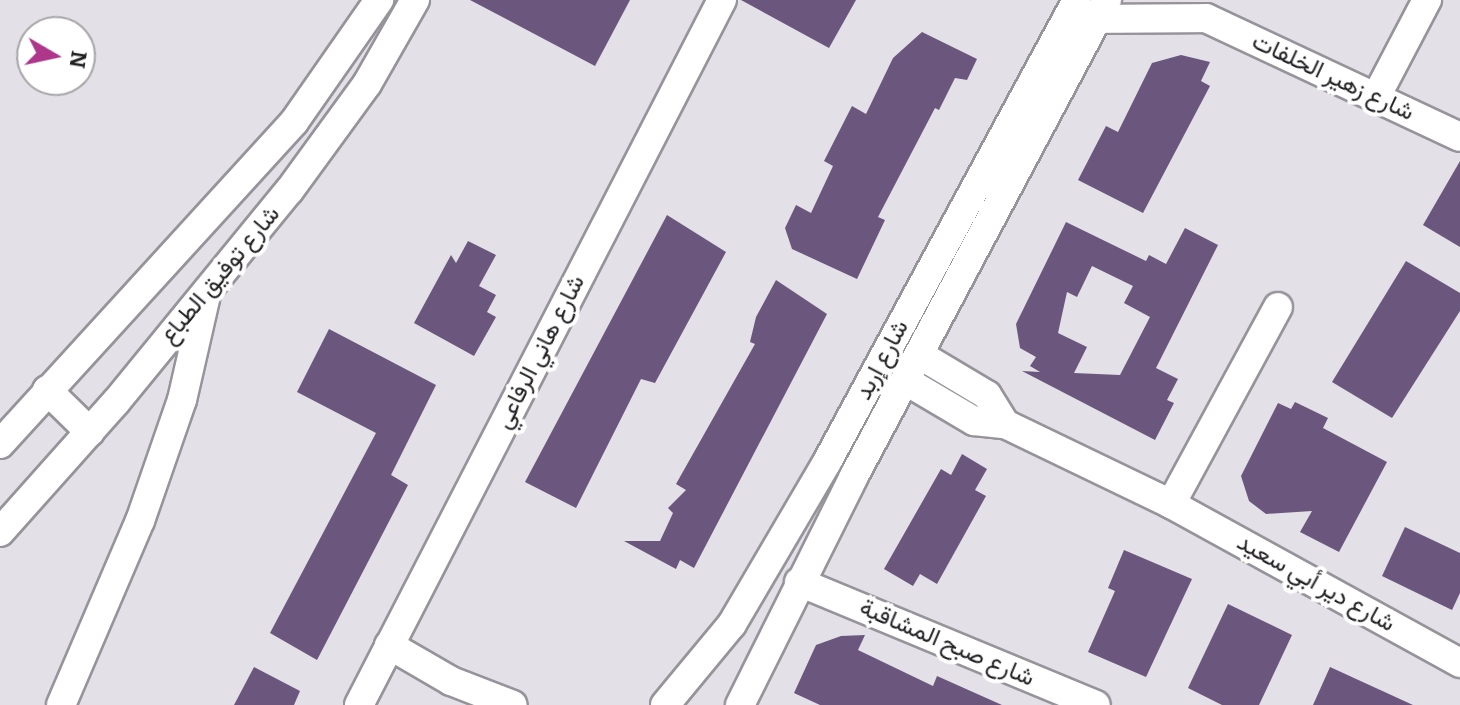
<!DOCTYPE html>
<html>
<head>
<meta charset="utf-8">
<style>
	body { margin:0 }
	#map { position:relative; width:1460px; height:705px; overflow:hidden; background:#e3e0e7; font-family:Bitter,Vazirmatn,serif }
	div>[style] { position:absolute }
	.building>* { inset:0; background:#6b577d }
	.roads { filter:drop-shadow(2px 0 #96939a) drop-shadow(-2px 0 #96939a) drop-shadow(0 2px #96939a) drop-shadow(0 -2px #96939a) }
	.minor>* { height:28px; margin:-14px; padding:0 14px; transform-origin:14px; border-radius:14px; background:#fff }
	span { translate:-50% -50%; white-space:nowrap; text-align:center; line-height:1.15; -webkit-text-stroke:8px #fff; paint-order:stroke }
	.street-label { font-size:24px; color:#232124 }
	.north { position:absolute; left:16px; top:16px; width:80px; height:80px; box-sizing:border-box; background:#fff; border:2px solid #a7a6a7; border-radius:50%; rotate:99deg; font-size:22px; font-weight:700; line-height:32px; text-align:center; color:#232124 }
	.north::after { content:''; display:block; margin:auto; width:28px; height:36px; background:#ae368b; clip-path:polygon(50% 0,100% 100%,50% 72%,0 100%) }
</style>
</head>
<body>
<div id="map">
	<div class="building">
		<div style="clip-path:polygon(470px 0,630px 0,595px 66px)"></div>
		<div style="clip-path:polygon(741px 0,856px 0,829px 48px)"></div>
		<div style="clip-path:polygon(922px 32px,977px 59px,967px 80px,955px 78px,939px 110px,935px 108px,878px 217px,885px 220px,857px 279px,792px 249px,785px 228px,796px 205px,811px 213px,833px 166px,824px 161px,852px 106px,866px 114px,893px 58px)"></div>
		<div style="clip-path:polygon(1181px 55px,1210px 62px,1201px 81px,1210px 86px,1143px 213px,1078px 180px,1106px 126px,1118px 132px,1152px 63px)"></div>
		<div style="clip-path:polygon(1460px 161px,1460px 247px,1423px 225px)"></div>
		<div style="clip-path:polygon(667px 215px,726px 252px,655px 383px,641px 379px,576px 508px,525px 482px)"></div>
		<div style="clip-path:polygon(evenodd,1066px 222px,1146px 261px,1149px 255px,1166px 264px,1185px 228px,1218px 245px,1156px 368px,1178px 379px,1167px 400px,1174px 403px,1155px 440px,1022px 371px,1040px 372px,1030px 366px,1036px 357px,1020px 348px,1016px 324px,1066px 222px,1092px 266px,1133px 286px,1124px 303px,1150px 317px,1120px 375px,1074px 373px,1087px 347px,1058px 333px,1067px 292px,1077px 297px,1092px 266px)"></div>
		<div style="clip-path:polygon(468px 241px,496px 255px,479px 286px,496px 295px,487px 312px,496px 317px,474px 356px,414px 323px,451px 255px,456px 263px)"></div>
		<div style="clip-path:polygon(1406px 261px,1460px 293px,1460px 311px,1392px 418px,1332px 382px)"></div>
		<div style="clip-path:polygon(776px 280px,827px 314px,694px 568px,680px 560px,676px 569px,624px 541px,660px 541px,673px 513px,668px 508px,686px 490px,676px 484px,755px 344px,750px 342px,756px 317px)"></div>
		<div style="clip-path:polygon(329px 329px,436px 385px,391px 475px,408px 485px,317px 660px,270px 633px,376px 433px,297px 392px)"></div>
		<div style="clip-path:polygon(1295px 402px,1328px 418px,1323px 428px,1387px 462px,1339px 552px,1300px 532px,1312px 511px,1266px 514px,1249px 501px,1241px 476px,1278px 403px,1291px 409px)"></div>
		<div style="clip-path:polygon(962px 454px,987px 469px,975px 490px,986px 496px,937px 584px,920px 574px,913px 586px,884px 569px,941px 469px,951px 475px)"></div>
		<div style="clip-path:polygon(1405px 527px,1460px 553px,1460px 593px,1452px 610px,1382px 576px)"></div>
		<div style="clip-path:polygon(1124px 550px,1192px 579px,1146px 677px,1088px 652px,1115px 591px,1108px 588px)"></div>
		<div style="clip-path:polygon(1228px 604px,1292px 635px,1259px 705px,1222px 705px,1188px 688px)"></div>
		<div style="clip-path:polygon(865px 635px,858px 650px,933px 686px,937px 676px,1002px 705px,820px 705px,794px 693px,816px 645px,841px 636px)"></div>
		<div style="clip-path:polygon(254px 667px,300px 691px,294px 705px,234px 705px)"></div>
		<div style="clip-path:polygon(1330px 667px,1413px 705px,1313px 705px)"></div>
	</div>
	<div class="roads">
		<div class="minor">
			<div style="left:1097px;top:19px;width:109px;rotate:-0.5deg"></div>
			<div style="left:1206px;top:18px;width:280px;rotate:25.1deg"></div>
			<div style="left:1376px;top:97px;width:110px;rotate:-62.3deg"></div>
			<div style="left:920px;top:355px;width:78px;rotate:30.8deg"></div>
			<div style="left:987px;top:395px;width:34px;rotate:58deg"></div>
			<div style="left:906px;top:381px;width:79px;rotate:30.5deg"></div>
			<div style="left:974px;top:421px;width:31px;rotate:6deg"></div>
			<div style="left:1005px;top:424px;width:184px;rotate:25.7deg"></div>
			<div style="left:1171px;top:504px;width:330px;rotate:28.8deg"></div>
			<div style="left:47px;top:390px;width:60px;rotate:44.3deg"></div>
			<div style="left:0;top:444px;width:436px;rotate:-47.6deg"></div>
			<div style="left:294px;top:122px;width:149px;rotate:-55.1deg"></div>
			<div style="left:1171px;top:504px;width:224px;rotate:-61.5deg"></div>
			<div style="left:0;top:532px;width:174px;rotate:-48.3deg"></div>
			<div style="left:116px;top:402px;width:273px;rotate:-50.7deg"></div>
			<div style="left:289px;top:191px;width:132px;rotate:-53.9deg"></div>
			<div style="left:367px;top:84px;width:97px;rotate:-60.3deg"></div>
			<div style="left:799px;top:582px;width:321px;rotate:22.5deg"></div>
			<div style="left:389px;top:645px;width:72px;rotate:30.1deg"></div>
			<div style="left:451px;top:681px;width:66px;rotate:21.2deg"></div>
			<div style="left:61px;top:705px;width:200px;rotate:-66.8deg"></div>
			<div style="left:140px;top:521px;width:128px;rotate:-70.9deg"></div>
			<div style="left:182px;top:400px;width:108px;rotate:-77.1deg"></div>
			<div style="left:359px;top:705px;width:793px;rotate:-62.76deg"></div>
			<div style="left:665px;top:705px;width:105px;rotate:-50.4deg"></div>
			<div style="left:732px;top:624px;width:188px;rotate:-59.6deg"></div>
			<div style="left:827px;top:462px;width:525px;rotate:-61.58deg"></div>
			<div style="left:740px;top:705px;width:256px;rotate:-63.5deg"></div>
			<div style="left:854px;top:476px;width:539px;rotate:-62.01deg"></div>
		</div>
	</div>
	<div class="street-label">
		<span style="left:1333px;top:77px;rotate:25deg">شارع زهير الخلفات</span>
		<span style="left:220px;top:275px;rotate:-50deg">شارع توفيق الطباع</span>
		<span style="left:540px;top:352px;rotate:-63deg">شارع هاني الرفاعي</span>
		<span style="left:882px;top:360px;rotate:-62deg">شارع إربد</span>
		<span style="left:1316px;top:583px;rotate:29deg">شارع دير أبي سعيد</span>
		<span style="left:947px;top:643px;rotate:23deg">شارع صبح المشاقبة</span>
	</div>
	<div class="north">N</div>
</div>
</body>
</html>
